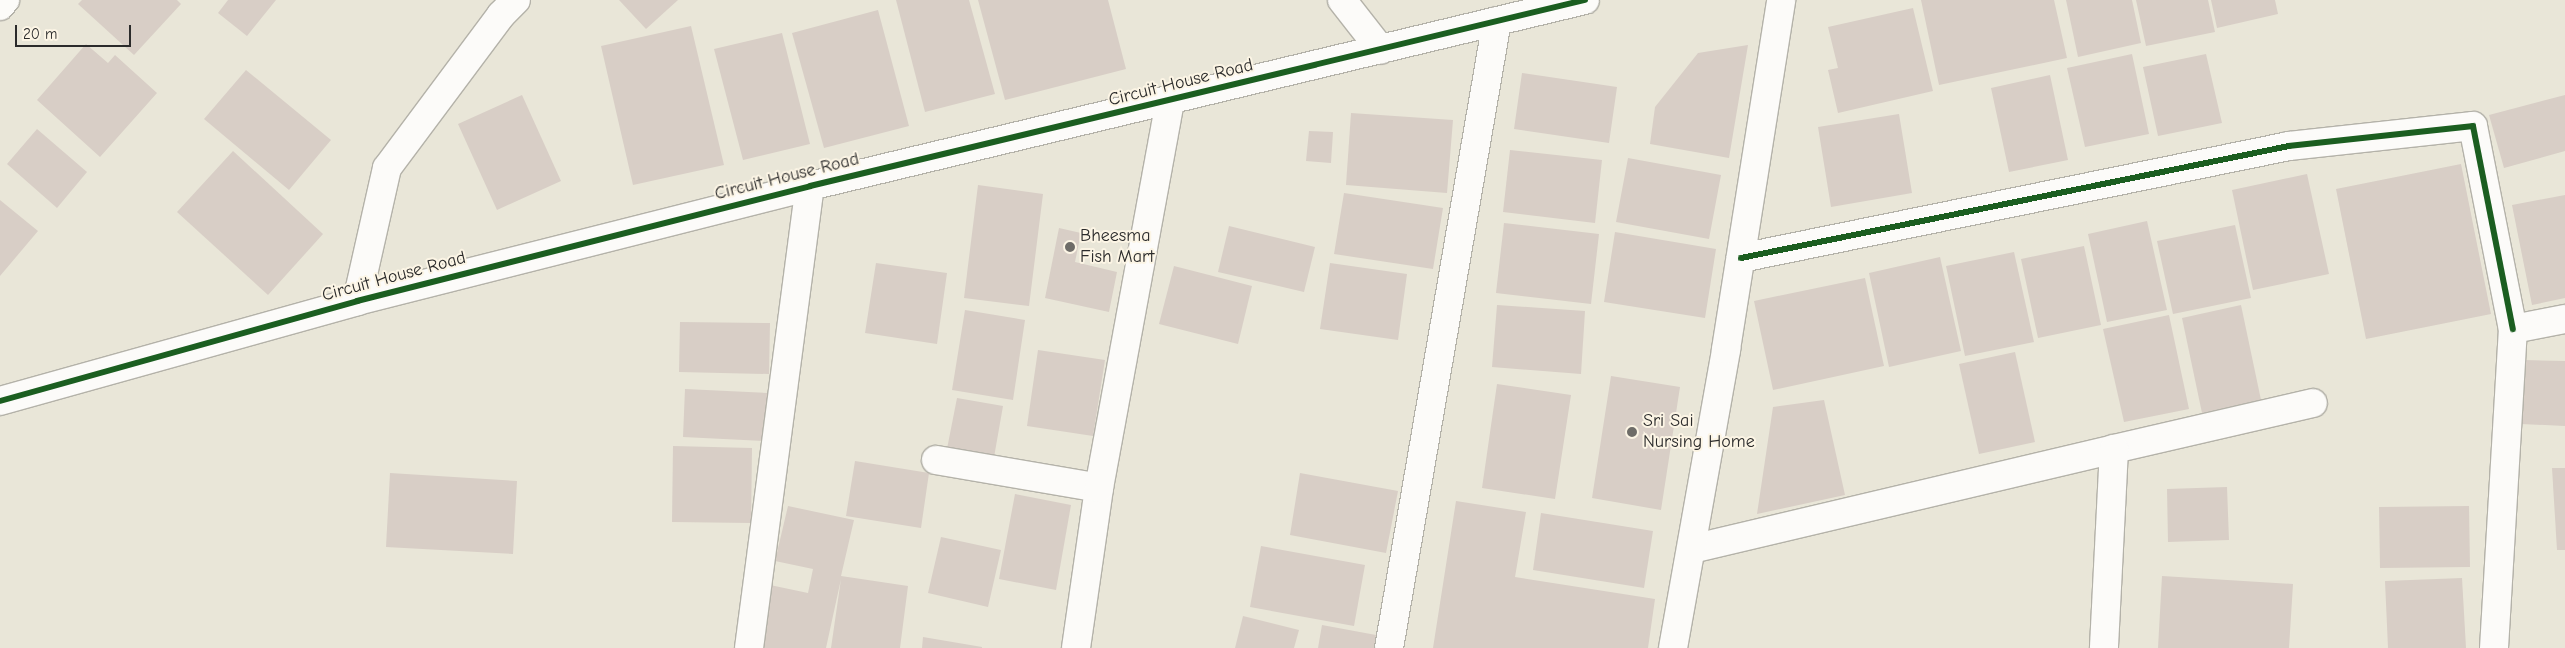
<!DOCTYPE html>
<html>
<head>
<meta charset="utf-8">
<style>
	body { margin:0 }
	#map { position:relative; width:2565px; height:648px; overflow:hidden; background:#e9e6d8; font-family:"Comic Neue",sans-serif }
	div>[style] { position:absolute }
	.building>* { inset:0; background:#d8cec6 }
	.roads { filter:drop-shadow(1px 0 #b4b2a9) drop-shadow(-1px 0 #b4b2a9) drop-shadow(0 1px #b4b2a9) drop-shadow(0 -1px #b4b2a9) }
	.minor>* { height:28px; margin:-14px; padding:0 14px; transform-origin:14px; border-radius:14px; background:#fcfbf9 }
	.cycleway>* { height:6px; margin:-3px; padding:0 3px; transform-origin:3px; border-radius:3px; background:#1b5e20 }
	.dots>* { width:14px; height:14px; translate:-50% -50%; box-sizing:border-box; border:2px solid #fcf5e5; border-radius:50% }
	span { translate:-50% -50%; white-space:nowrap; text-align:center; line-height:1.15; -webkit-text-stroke:4px #fcf5e5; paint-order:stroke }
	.street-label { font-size:18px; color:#2b2b2b }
	.poi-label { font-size:18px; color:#2b2b2b }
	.left { translate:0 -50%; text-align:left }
	.scale { position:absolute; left:15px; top:25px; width:116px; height:22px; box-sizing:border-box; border:2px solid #2b2b2b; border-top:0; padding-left:6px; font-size:15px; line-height:18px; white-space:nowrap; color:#2b2b2b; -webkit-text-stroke:4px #fcf5e5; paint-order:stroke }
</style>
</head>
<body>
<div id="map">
	<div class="building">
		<div style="clip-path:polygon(82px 0,177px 0,181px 4px,134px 55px,78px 4px)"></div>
		<div style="clip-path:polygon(228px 0,276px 0,247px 36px,218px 13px)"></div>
		<div style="clip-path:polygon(619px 0,678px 0,646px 29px)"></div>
		<div style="clip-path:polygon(896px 0,969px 0,995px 94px,925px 112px)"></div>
		<div style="clip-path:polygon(978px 0,1108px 0,1126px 69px,1005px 100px)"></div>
		<div style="clip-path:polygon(1921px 0,2054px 0,2067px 58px,1939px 85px)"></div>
		<div style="clip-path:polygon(2066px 0,2132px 0,2141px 43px,2078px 57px)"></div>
		<div style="clip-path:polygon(2136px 0,2208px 0,2215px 32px,2146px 46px)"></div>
		<div style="clip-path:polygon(2211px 0,2275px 0,2278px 14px,2217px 28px)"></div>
		<div style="clip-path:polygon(1913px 8px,1933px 91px,1838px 113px,1828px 70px,1838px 68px,1828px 27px)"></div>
		<div style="clip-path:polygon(878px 10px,909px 126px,824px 148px,792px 33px)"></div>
		<div style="clip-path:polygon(691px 26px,724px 165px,633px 185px,601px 46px)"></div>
		<div style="clip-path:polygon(782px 33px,810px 144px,743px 160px,714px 49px)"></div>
		<div style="clip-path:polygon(86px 44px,108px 63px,115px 55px,157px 93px,100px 157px,37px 100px)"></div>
		<div style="clip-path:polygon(1748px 45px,1729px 158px,1650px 144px,1655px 107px,1698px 53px)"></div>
		<div style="clip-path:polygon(2132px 54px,2149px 134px,2085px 147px,2067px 68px)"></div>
		<div style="clip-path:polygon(2206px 54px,2222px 123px,2158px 136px,2143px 67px)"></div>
		<div style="clip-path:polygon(246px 70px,331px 140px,289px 190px,204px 119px)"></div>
		<div style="clip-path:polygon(1522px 73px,1617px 87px,1609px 143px,1514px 129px)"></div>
		<div style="clip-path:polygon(2050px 75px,2068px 160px,2009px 172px,1991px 88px)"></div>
		<div style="clip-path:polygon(522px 95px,561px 181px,497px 210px,458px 124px)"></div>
		<div style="clip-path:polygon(2565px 95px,2565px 151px,2504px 168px,2489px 115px)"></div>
		<div style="clip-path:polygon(1351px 113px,1453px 120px,1447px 193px,1346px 185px)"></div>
		<div style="clip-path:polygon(1899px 114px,1912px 193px,1831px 207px,1818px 127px)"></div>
		<div style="clip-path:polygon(37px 129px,87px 172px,57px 208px,7px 164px)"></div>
		<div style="clip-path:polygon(1309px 131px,1333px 132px,1331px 163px,1306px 161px)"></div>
		<div style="clip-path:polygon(1510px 150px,1602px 160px,1595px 223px,1503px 212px)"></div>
		<div style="clip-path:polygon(233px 151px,323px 234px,268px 295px,177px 212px)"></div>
		<div style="clip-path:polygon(1628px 158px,1721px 175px,1709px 239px,1616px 222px)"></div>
		<div style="clip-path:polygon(2461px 164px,2491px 314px,2366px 339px,2336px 189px)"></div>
		<div style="clip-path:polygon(2307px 174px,2329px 274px,2253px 290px,2232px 190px)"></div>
		<div style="clip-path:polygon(978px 185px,1043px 194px,1029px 306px,964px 298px)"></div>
		<div style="clip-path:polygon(1344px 193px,1443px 208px,1433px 269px,1334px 254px)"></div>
		<div style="clip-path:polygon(2565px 195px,2565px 298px,2532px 305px,2512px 205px)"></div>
		<div style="clip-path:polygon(0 200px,38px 231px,0 276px)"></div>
		<div style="clip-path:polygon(2147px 221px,2167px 310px,2107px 322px,2088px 234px)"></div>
		<div style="clip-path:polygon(1504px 223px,1599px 234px,1591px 304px,1496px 293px)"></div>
		<div style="clip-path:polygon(2235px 225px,2251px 298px,2173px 314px,2157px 241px)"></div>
		<div style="clip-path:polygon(1229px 226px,1315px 247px,1304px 292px,1218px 272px)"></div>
		<div style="clip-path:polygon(1059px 228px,1081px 233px,1075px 262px,1117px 272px,1109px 312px,1045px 298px)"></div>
		<div style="clip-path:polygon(1615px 232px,1716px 249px,1705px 318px,1604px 302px)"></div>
		<div style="clip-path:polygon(2084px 246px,2101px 325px,2038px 338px,2021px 259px)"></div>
		<div style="clip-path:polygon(2014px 252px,2034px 342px,1965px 356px,1946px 266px)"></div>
		<div style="clip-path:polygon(1940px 257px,1961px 351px,1889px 367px,1869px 273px)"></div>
		<div style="clip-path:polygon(876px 263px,947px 273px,937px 344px,865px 333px)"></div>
		<div style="clip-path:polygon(1330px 263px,1407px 274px,1398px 340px,1320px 329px)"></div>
		<div style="clip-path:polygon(1174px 266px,1252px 286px,1238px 344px,1159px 324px)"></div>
		<div style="clip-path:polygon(1865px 278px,1884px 366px,1773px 390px,1754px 301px)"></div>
		<div style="clip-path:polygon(1497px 305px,1585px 311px,1581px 374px,1492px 367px)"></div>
		<div style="clip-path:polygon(2241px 305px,2261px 400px,2202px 413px,2182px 318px)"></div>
		<div style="clip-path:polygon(965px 310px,1025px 320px,1013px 400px,952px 390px)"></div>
		<div style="clip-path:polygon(2169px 315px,2189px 409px,2124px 422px,2103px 329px)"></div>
		<div style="clip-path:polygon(680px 322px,770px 323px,769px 374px,679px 372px)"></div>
		<div style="clip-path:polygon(1038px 350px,1105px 360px,1093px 436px,1027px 426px)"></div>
		<div style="clip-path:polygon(2015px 352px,2035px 442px,1979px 454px,1959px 364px)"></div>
		<div style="clip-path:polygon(2524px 360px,2565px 361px,2565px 426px,2521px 424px)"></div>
		<div style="clip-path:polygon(1611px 376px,1680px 387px,1661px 510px,1592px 498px)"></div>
		<div style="clip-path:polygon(1497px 384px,1571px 395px,1555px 499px,1482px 488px)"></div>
		<div style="clip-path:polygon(685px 389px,767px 393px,766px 441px,683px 437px)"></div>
		<div style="clip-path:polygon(957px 398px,1003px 406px,993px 463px,946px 454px)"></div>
		<div style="clip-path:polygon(1824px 400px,1845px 495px,1757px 514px,1773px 407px)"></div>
		<div style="clip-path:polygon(673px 446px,752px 448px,751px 523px,672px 522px)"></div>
		<div style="clip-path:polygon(855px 461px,929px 473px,921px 528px,846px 516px)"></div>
		<div style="clip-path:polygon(2552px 468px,2565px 468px,2565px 550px,2557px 550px)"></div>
		<div style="clip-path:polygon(390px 473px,517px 481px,513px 554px,386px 547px)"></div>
		<div style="clip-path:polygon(1300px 473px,1398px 491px,1386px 553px,1290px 535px)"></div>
		<div style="clip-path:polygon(2227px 487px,2229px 540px,2168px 542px,2167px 489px)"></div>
		<div style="clip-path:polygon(1015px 494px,1071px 505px,1056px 590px,999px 579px)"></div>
		<div style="clip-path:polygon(1456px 501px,1526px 512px,1515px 577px,1655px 599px,1648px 648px,1433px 648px)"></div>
		<div style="clip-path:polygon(788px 506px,854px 520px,841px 576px,908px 586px,900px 648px,831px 648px,841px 579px,826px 648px,766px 648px,756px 646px,770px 585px,808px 593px,813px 569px,775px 561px)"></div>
		<div style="clip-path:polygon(2469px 506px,2470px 567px,2380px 568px,2379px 507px)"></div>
		<div style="clip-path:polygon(1541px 513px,1653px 531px,1644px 588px,1533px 570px)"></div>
		<div style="clip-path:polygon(941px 537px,1001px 550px,988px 607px,928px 593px)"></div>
		<div style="clip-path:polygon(1261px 546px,1365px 565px,1354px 626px,1250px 607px)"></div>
		<div style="clip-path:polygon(2162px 576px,2293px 584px,2289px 648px,2158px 648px)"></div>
		<div style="clip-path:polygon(2462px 578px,2466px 648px,2388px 648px,2385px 581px)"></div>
		<div style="clip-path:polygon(1243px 616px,1299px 630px,1294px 648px,1235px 648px)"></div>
		<div style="clip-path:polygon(1322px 625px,1376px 635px,1374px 648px,1318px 648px)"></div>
		<div style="clip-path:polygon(923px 637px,982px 647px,982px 648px,922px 648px)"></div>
	</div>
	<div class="roads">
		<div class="minor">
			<div style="left:1342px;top:0;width:63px;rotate:52deg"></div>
			<div style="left:0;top:6px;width:8px;rotate:-50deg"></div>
			<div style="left:1741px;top:258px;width:559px;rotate:-11.55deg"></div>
			<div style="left:2289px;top:146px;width:185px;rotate:-6.2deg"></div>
			<div style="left:2473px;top:126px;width:207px;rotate:78.9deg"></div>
			<div style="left:357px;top:301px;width:136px;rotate:-77.3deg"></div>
			<div style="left:387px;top:168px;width:191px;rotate:-53.3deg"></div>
			<div style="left:501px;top:15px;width:21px;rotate:-45deg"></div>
			<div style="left:0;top:401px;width:371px;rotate:-15.6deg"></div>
			<div style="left:357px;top:301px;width:467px;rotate:-14.2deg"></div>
			<div style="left:810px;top:186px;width:797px;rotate:-13.5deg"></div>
			<div style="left:2114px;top:449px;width:204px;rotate:-13deg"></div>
			<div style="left:936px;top:460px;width:165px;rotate:9.7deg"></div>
			<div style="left:1692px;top:549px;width:434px;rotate:-13.3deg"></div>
			<div style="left:2114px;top:449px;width:199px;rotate:92.9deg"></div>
			<div style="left:749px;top:648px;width:466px;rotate:-82.5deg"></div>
			<div style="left:1076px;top:648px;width:162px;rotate:-81.8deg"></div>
			<div style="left:1099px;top:488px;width:393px;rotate:-79.6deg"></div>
			<div style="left:1389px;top:648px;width:636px;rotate:-80.23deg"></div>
			<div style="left:1673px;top:648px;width:304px;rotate:-79.9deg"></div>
			<div style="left:1726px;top:349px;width:353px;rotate:-81deg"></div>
			<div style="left:2494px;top:648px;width:320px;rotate:-86.6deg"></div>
			<div style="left:2513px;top:329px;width:53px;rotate:-10.9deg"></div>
		</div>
	</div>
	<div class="cycleway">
		<div style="left:1741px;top:258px;width:559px;rotate:-11.55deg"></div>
		<div style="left:2289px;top:146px;width:185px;rotate:-6.2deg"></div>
		<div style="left:2473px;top:126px;width:207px;rotate:78.9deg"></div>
		<div style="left:0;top:401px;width:371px;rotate:-15.6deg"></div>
		<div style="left:357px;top:301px;width:467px;rotate:-14.2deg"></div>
		<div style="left:810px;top:186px;width:797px;rotate:-13.5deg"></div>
	</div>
	<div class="dots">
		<div style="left:1070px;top:247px;background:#6e6c68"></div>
		<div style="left:1632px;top:432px;background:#6e6c68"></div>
	</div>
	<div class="street-label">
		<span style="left:1181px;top:83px;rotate:-14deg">Circuit House Road</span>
		<span style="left:787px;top:177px;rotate:-14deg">Circuit House Road</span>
		<span style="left:394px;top:277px;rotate:-15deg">Circuit House Road</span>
	</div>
	<div class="poi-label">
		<span class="left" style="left:1080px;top:247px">Bheesma<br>Fish Mart</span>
		<span class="left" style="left:1643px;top:432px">Sri Sai<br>Nursing Home</span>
	</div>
	<div class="scale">20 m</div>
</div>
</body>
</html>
